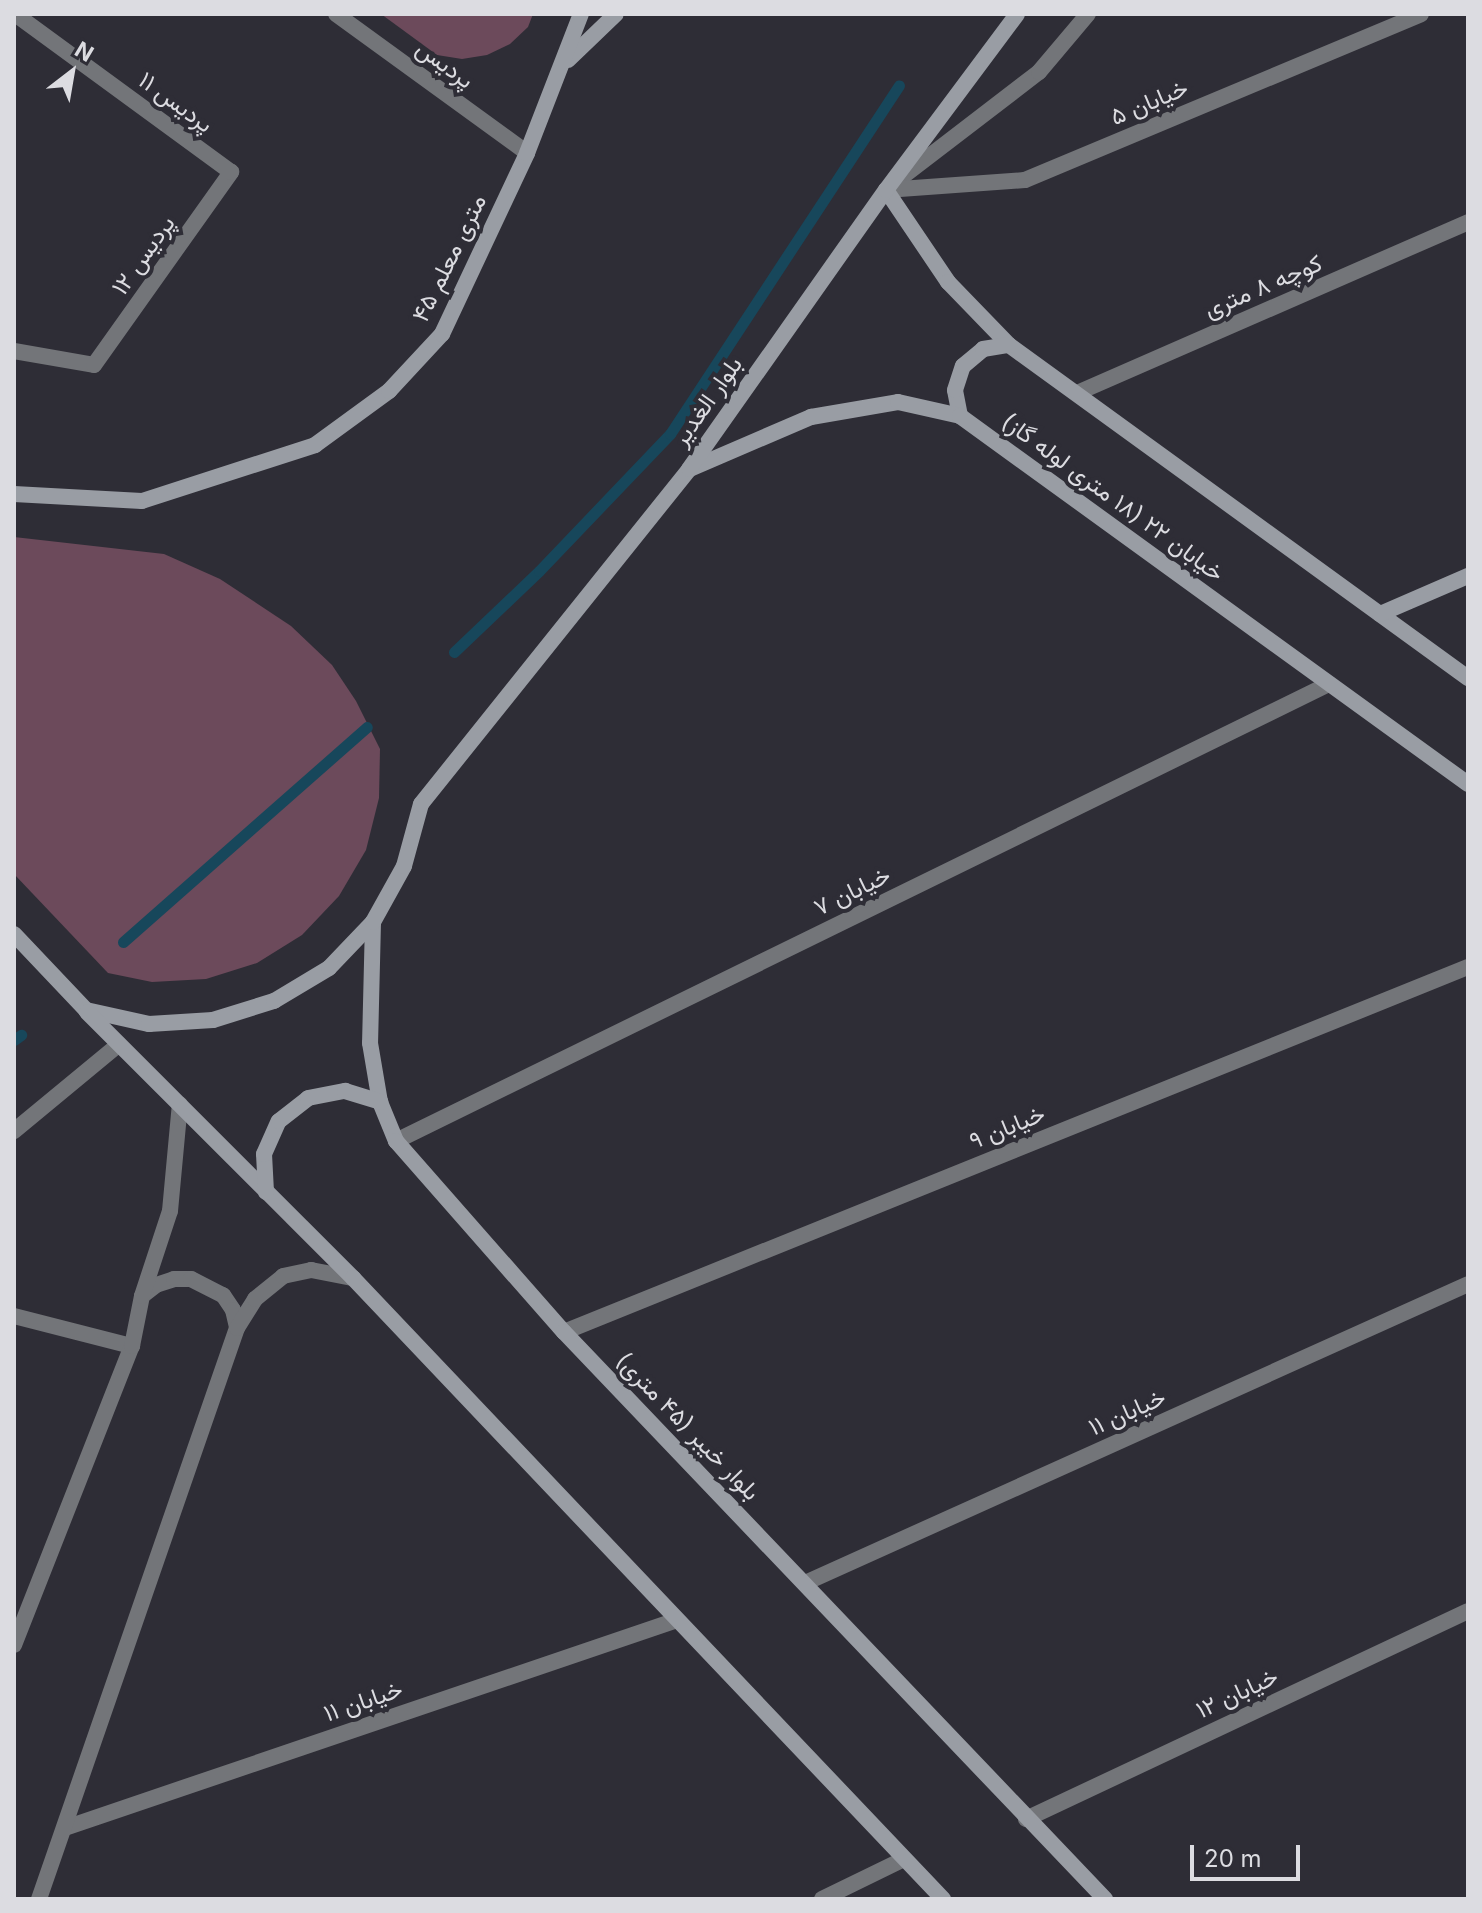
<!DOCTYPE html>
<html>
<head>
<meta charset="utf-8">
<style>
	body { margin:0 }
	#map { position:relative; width:1482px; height:1913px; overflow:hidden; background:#2e2d36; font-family:Inter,Vazirmatn,sans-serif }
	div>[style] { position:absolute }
	.green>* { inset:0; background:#6c4a5b }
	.stream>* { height:11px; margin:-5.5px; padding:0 5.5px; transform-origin:5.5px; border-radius:5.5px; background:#17475b }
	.street>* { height:16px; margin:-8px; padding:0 8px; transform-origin:8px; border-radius:8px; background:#737579 }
	.secondary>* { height:16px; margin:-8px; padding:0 8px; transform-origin:8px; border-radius:8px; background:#999da4 }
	span { translate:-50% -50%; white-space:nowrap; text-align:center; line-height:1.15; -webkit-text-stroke:8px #2e2d36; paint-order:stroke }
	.street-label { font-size:24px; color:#dcdce1 }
	.frame { position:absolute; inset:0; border:16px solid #dcdce1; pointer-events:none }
	.north { position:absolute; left:32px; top:32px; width:80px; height:80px; -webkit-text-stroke:6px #2e2d36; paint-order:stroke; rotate:31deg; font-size:22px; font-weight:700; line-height:32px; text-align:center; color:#dcdce1 }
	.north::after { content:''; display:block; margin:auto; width:28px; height:36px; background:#dcdce1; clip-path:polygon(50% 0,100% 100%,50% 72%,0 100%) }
	.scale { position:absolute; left:1190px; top:1845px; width:110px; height:36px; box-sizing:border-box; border:4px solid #dcdce1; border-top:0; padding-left:10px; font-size:24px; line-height:28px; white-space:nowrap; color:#dcdce1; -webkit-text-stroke:6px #2e2d36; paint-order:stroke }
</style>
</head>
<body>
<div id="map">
	<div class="green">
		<div style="clip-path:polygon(381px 14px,533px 14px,528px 27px,510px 44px,487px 55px,462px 59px,437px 55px)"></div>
		<div style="clip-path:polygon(14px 537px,164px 554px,220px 579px,291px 626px,332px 665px,356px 701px,380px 749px,379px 798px,366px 850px,339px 896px,302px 935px,257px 963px,206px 979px,152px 982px,108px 973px,14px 874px)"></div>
	</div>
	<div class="stream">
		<div style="left:454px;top:652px;width:117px;rotate:-43.6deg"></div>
		<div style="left:539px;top:571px;width:190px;rotate:-46.3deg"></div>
		<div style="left:670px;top:434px;width:417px;rotate:-56.7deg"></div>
		<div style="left:123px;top:942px;width:325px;rotate:-41.4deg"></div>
		<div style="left:14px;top:1040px;width:9px;rotate:-36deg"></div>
	</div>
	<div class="street">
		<div style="left:336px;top:14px;width:236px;rotate:36deg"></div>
		<div style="left:893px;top:184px;width:184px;rotate:-37.5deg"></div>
		<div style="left:1039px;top:72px;width:76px;rotate:-49.8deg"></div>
		<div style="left:886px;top:190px;width:139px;rotate:-4.1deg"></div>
		<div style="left:1025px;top:180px;width:429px;rotate:-22.7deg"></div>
		<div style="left:14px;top:351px;width:81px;rotate:9.9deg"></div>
		<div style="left:94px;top:365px;width:237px;rotate:-54.6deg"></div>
		<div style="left:231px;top:172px;width:268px;rotate:-143.8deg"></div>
		<div style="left:1077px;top:393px;width:427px;rotate:-23.6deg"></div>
		<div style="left:14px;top:1131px;width:136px;rotate:-39.6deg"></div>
		<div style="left:396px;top:1141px;width:1039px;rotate:-26.1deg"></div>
		<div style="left:142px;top:1296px;width:18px;rotate:-38deg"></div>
		<div style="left:156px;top:1285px;width:19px;rotate:-18deg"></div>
		<div style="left:174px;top:1279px;width:17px"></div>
		<div style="left:191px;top:1279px;width:36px;rotate:27deg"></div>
		<div style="left:223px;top:1295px;width:18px;rotate:56deg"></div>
		<div style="left:233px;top:1310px;width:18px;rotate:77deg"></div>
		<div style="left:14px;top:1316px;width:122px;rotate:14.3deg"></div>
		<div style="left:564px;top:1332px;width:975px;rotate:-21.99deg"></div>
		<div style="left:805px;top:1583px;width:727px;rotate:-24.27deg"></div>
		<div style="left:14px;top:1645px;width:321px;rotate:-68.5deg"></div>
		<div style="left:132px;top:1346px;width:51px;rotate:-78.7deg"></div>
		<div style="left:142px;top:1296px;width:89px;rotate:-71.8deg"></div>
		<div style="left:170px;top:1211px;width:107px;rotate:-84.7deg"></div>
		<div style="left:1026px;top:1819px;width:488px;rotate:-25.2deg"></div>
		<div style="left:65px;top:1828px;width:646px;rotate:-18.77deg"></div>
		<div style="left:39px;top:1899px;width:604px;rotate:-70.88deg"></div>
		<div style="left:237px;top:1328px;width:34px;rotate:-58deg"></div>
		<div style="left:255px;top:1299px;width:36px;rotate:-39deg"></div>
		<div style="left:283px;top:1276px;width:29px;rotate:-12deg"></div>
		<div style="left:311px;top:1270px;width:43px;rotate:10.8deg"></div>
		<div style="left:822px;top:1899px;width:91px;rotate:-26deg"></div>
	</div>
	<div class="secondary">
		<div style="left:568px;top:60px;width:66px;rotate:-43.8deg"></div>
		<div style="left:886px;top:190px;width:111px;rotate:56deg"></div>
		<div style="left:948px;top:282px;width:88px;rotate:45.9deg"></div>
		<div style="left:1009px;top:345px;width:567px;rotate:35.96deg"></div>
		<div style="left:960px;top:416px;width:26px;rotate:-101deg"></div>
		<div style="left:955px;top:390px;width:25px;rotate:-72deg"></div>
		<div style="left:963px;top:366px;width:26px;rotate:-40deg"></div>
		<div style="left:983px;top:349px;width:26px;rotate:-9deg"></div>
		<div style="left:690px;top:469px;width:132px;rotate:-23.3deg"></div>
		<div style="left:811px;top:417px;width:88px;rotate:-9.8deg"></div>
		<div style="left:898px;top:402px;width:64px;rotate:12.7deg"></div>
		<div style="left:960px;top:416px;width:627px;rotate:35.92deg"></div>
		<div style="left:14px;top:494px;width:128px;rotate:3.1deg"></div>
		<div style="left:142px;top:501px;width:182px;rotate:-17.9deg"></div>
		<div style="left:315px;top:445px;width:92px;rotate:-36.1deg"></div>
		<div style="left:389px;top:391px;width:78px;rotate:-47.1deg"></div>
		<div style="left:442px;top:334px;width:200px;rotate:-64.8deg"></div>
		<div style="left:527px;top:153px;width:149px;rotate:-68.8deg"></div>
		<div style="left:1380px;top:614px;width:96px;rotate:-23.4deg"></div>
		<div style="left:373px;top:922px;width:121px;rotate:91.4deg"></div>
		<div style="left:370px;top:1043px;width:60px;rotate:80.4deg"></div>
		<div style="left:380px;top:1102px;width:42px;rotate:67.7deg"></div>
		<div style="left:396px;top:1141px;width:254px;rotate:48.7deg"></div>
		<div style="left:564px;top:1332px;width:784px;rotate:46.34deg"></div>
		<div style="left:14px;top:934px;width:105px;rotate:46.5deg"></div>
		<div style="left:86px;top:1010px;width:65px;rotate:12.5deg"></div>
		<div style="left:149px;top:1024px;width:64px;rotate:-3.6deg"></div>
		<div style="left:213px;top:1020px;width:64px;rotate:-17.3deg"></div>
		<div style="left:274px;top:1001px;width:64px;rotate:-31deg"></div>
		<div style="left:329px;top:968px;width:64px;rotate:-46.3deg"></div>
		<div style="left:373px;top:922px;width:64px;rotate:-61deg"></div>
		<div style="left:404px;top:866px;width:64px;rotate:-74.7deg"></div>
		<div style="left:421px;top:804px;width:429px;rotate:-51.3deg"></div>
		<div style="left:689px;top:469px;width:342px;rotate:-54.8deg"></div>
		<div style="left:886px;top:190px;width:219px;rotate:-53.3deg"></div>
		<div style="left:87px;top:1012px;width:376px;rotate:45deg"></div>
		<div style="left:353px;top:1278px;width:857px;rotate:46.47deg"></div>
		<div style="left:266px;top:1192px;width:38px;rotate:-93deg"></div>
		<div style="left:264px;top:1154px;width:36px;rotate:-66deg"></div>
		<div style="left:279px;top:1121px;width:37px;rotate:-38deg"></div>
		<div style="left:308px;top:1098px;width:38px;rotate:-11deg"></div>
		<div style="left:345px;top:1091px;width:37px;rotate:17deg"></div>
	</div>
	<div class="street-label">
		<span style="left:445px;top:64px;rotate:36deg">پردیس</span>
		<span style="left:176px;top:102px;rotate:36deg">پردیس ۱۱</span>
		<span style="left:1149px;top:102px;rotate:-23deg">خیابان ۵</span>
		<span style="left:143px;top:255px;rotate:-55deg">پردیس ۱۲</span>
		<span style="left:449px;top:258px;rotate:-64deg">۴۵ متری معلم</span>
		<span style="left:1263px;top:286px;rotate:-23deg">کوچه ۸ متری</span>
		<span style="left:707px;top:401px;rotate:-55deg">بلوار الغدیر</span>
		<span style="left:1113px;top:497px;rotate:36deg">خیابان ۲۲ (۱۸ متری لوله گاز)</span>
		<span style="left:852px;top:891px;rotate:-26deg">خیابان ۷</span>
		<span style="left:1007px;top:1127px;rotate:-22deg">خیابان ۹</span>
		<span style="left:1127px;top:1412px;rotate:-24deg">خیابان ۱۱</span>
		<span style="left:688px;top:1426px;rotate:46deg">بلوار خیبر (۴۵ متری)</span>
		<span style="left:1237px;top:1693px;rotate:-25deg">خیابان ۱۲</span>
		<span style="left:363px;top:1701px;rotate:-19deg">خیابان ۱۱</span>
	</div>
	<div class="frame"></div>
	<div class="north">N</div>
	<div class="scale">20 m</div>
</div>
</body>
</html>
